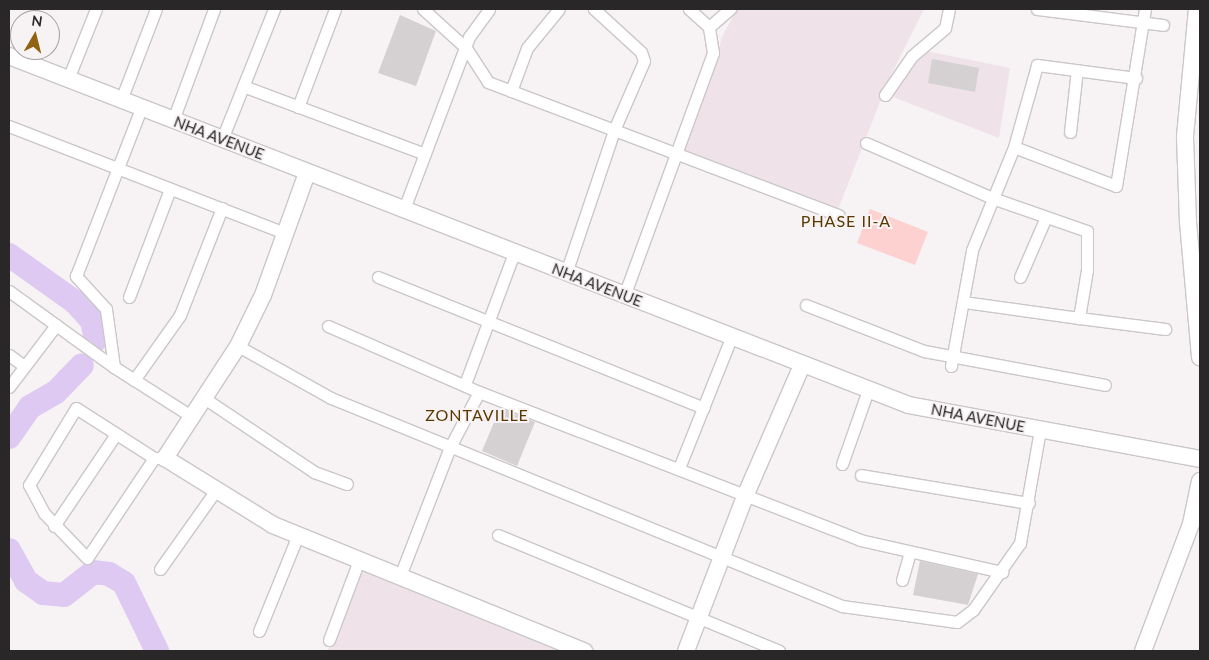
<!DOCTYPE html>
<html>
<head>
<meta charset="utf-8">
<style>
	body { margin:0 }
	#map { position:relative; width:1209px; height:660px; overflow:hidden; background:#f7f2f4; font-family:Lato,sans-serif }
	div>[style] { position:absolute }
	.built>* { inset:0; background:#efe3e9 }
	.green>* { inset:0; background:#fdd1d0 }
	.river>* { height:24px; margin:-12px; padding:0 12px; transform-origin:12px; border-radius:12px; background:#dec9f2 }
	.building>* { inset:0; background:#d5d0d1 }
	.roads { filter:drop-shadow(1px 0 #cbc7c9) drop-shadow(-1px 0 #cbc7c9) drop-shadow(0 1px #cbc7c9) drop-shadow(0 -1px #cbc7c9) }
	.street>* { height:11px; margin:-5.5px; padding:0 5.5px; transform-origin:5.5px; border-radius:5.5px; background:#fff }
	.secondary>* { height:16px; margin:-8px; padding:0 8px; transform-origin:8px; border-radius:8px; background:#fff }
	span { translate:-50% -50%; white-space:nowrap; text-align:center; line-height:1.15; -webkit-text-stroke:4px #f7f2f4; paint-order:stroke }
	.street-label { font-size:15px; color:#292728 }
	.neighbourhood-label { font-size:16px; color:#593900; letter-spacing:1px }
	.frame { position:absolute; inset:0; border:10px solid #292728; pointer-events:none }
	.north { position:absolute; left:10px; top:10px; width:50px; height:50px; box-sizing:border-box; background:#f7f2f4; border:1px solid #a5a1a2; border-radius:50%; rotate:8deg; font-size:14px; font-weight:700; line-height:20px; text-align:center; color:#292728 }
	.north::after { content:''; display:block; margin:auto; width:18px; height:22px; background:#91620f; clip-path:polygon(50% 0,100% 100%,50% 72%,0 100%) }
</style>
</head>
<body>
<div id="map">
	<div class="built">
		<div style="clip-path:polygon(737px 9px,924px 9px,889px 79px,837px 212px,682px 152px,709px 86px,722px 37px)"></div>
		<div style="clip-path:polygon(921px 50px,1010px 68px,999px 138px,888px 95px)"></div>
		<div style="clip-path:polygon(360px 568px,569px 651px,327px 651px)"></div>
	</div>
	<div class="green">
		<div style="clip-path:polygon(870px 209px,928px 232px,915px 265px,857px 243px)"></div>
	</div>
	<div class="river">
		<div style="left:9px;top:255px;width:81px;rotate:35.5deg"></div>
		<div style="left:75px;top:302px;width:25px;rotate:48deg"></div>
		<div style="left:92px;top:321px;width:19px;rotate:78deg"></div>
		<div style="left:9px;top:437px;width:37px;rotate:-55deg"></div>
		<div style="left:30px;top:407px;width:30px;rotate:-30deg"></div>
		<div style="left:56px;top:392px;width:37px;rotate:-46deg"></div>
		<div style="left:9px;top:550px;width:35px;rotate:61deg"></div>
		<div style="left:26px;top:581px;width:21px;rotate:35deg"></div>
		<div style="left:43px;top:593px;width:21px;rotate:5deg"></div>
		<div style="left:64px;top:595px;width:37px;rotate:-38deg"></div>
		<div style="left:93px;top:572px;width:16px;rotate:7deg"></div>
		<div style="left:109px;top:574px;width:17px;rotate:31deg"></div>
		<div style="left:124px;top:583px;width:76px;rotate:64.1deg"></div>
	</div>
	<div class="building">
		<div style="clip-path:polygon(400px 15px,436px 31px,416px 86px,378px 73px)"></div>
		<div style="clip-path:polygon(932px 59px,979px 68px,975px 92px,928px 83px)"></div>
		<div style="clip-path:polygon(500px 408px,535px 422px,517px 466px,482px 451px)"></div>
		<div style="clip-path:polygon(920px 561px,978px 574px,968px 605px,913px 595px)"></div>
	</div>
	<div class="roads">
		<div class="street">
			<div style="left:423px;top:9px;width:58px;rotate:42.2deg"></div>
			<div style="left:466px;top:48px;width:40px;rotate:57.1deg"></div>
			<div style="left:488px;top:82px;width:375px;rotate:20.8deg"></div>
			<div style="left:1037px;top:9px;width:127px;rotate:7.2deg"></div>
			<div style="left:709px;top:27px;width:28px;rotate:-41deg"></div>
			<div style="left:68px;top:79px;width:75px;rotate:-68.2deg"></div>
			<div style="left:243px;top:86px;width:194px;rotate:20.5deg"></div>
			<div style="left:511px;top:91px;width:46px;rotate:-69.6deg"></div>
			<div style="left:527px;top:48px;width:50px;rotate:-50.6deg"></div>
			<div style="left:885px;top:95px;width:47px;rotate:-55.3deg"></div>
			<div style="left:912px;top:56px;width:43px;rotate:-40.3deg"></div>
			<div style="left:945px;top:28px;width:19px;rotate:-78deg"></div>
			<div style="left:121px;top:100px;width:97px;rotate:-69deg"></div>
			<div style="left:298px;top:107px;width:105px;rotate:-69.3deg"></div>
			<div style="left:173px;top:120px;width:118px;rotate:-69.7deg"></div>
			<div style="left:9px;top:126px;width:296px;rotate:21.2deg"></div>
			<div style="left:1070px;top:132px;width:62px;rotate:-83.6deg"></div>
			<div style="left:222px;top:139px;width:140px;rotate:-68.2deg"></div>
			<div style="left:866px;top:143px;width:141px;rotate:23.5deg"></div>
			<div style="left:995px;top:199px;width:97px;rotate:19.2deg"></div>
			<div style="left:1087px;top:231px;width:39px;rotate:90deg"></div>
			<div style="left:1087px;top:270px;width:49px;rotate:99.5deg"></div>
			<div style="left:1079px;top:318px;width:117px;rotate:-172.1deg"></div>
			<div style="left:1014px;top:147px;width:109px;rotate:20.9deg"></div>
			<div style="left:1116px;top:186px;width:179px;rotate:-80.7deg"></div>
			<div style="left:404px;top:209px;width:184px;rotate:-69.3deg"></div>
			<div style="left:469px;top:37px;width:34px;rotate:-54deg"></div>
			<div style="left:566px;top:273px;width:151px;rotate:-71.4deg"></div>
			<div style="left:614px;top:130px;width:75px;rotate:-66.5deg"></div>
			<div style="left:644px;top:61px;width:9px;rotate:-108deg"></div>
			<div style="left:641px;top:52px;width:64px;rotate:-137.5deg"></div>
			<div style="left:378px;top:277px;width:351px;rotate:21.9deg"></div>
			<div style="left:1020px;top:277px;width:65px;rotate:-66.6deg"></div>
			<div style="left:9px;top:291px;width:130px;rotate:35.9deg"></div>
			<div style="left:114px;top:367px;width:91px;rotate:32.5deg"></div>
			<div style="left:624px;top:296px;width:259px;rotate:-69.9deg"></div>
			<div style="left:713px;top:53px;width:26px;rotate:-99deg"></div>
			<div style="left:709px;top:27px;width:27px;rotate:-138deg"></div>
			<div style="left:129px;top:297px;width:116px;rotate:-69.2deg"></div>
			<div style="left:806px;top:305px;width:127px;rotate:21.3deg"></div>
			<div style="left:924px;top:351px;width:184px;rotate:10.6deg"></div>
			<div style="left:1079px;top:318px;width:87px;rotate:7.3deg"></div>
			<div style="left:328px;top:326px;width:165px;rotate:23.6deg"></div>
			<div style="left:479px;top:392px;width:409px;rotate:21.2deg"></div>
			<div style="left:860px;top:540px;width:146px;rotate:12.7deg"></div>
			<div style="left:238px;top:346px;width:107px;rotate:29.2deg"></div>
			<div style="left:331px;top:398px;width:552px;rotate:22.15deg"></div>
			<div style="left:842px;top:606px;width:116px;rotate:7.9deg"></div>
			<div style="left:957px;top:622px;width:20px;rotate:-37deg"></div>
			<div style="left:973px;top:610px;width:82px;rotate:-55deg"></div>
			<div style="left:1020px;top:543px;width:115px;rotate:-80deg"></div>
			<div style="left:9px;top:355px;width:19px;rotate:36deg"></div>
			<div style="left:951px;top:366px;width:118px;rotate:-79.7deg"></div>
			<div style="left:972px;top:250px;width:111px;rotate:-67.8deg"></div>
			<div style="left:1014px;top:147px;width:85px;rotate:-74.3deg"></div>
			<div style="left:1037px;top:65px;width:100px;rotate:7.5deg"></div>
			<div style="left:114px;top:367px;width:59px;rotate:-97.9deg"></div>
			<div style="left:106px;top:309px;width:45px;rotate:-132.3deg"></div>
			<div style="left:76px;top:276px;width:180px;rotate:-68.8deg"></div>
			<div style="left:134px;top:380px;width:80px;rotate:-54.7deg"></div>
			<div style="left:180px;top:315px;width:115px;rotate:-68.6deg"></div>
			<div style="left:465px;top:384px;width:140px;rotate:-69.5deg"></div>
			<div style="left:9px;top:387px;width:78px;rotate:-52.8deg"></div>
			<div style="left:204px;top:398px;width:133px;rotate:33.9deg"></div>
			<div style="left:314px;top:472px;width:35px;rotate:20deg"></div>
			<div style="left:154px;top:458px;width:120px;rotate:123.8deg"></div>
			<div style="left:87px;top:558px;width:62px;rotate:-133.7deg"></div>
			<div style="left:44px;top:513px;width:32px;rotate:-118deg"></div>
			<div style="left:29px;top:485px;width:90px;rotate:-58.6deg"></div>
			<div style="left:76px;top:408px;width:93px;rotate:32.7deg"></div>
			<div style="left:154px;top:458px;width:11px"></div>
			<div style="left:842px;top:464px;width:78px;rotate:-70.6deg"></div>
			<div style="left:679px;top:468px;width:140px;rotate:-68.2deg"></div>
			<div style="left:861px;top:475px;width:170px;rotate:9.5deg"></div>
			<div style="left:54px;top:526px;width:111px;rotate:-56deg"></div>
			<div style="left:498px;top:535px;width:304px;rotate:22.4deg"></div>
			<div style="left:160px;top:569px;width:97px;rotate:-54.7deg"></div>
			<div style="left:400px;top:576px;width:138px;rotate:-68.8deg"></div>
			<div style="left:450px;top:447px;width:62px;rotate:-62.2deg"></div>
			<div style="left:902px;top:580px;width:29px;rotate:-74deg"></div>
			<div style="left:259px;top:631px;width:104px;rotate:-67.9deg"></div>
			<div style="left:329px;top:640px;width:85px;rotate:-69.4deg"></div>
		</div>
		<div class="secondary">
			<div style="left:1197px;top:9px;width:129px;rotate:95.4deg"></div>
			<div style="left:1185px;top:137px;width:85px;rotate:88deg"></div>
			<div style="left:1188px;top:222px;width:136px;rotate:84.9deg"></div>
			<div style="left:9px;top:56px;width:965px;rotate:21.2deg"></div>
			<div style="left:909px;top:405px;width:296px;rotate:10.5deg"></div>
			<div style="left:307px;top:173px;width:130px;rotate:109.8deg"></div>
			<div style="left:263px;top:295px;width:57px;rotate:116.1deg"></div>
			<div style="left:238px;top:346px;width:134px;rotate:123.1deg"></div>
			<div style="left:165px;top:458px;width:127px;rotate:31.8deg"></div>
			<div style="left:273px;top:525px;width:336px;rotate:22.1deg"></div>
			<div style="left:686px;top:651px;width:168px;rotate:-69.1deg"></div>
			<div style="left:746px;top:494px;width:141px;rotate:-66.5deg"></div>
			<div style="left:1143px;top:651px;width:136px;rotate:-69.3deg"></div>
			<div style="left:1191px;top:524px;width:44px;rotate:-78.2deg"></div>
		</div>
	</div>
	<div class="street-label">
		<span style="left:219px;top:138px;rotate:21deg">NHA AVENUE</span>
		<span style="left:597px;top:285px;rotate:21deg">NHA AVENUE</span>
		<span style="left:978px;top:418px;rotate:11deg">NHA AVENUE</span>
	</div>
	<div class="neighbourhood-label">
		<span style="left:846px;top:221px">PHASE II-A</span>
		<span style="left:477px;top:415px">ZONTAVILLE</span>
	</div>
	<div class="frame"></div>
	<div class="north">N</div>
</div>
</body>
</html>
